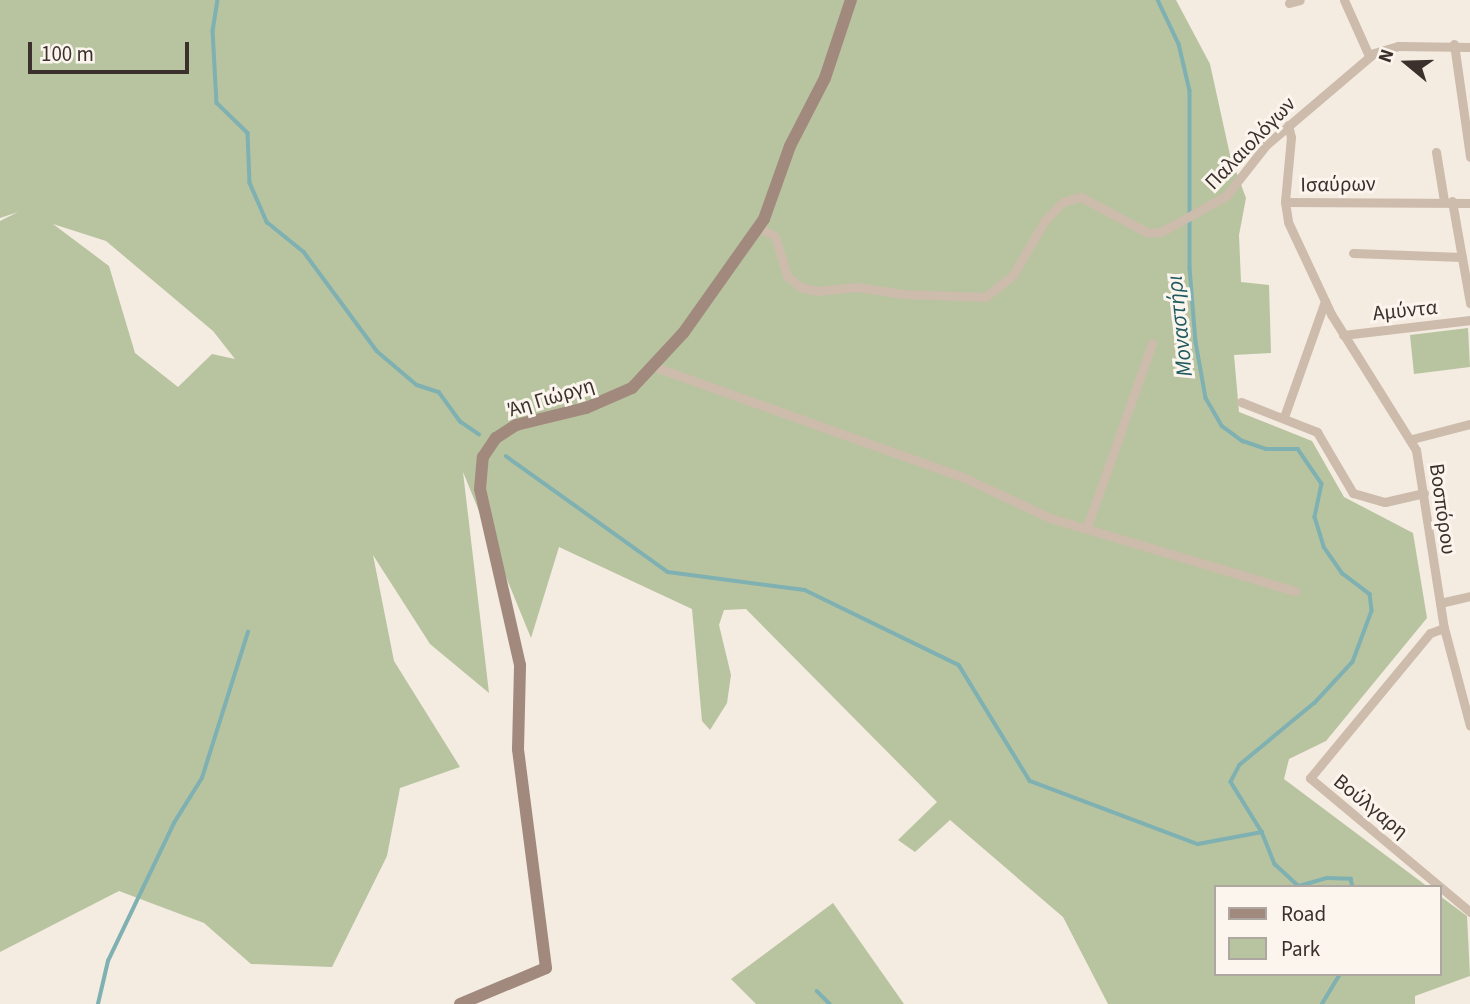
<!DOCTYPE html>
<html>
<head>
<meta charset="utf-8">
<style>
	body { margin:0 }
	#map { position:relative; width:1470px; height:1004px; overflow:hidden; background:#f4ebe1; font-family:"Source Sans 3",sans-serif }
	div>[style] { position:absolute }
	.green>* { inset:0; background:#b8c4a0 }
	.stream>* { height:3.5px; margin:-1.75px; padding:0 1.75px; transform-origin:1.75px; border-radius:1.75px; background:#7fb0b2 }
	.street>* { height:9px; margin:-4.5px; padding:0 4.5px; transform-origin:4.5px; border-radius:4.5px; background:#cdbbac }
	.secondary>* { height:12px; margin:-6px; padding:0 6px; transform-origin:6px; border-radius:6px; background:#a18a7d }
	span { translate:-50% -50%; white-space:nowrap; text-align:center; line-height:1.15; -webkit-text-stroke:6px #fbf5ee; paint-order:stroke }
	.street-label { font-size:21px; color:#3b302b }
	.water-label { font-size:23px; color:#1f5a5e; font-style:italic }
	.legend { position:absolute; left:1214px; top:885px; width:228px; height:91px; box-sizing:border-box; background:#fbf5ee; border:2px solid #aea6a0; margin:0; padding:9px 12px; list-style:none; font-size:21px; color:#3b302b }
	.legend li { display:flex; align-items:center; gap:14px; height:35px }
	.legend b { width:35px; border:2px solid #aea6a0 }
	.north { position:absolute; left:1372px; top:28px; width:70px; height:70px; -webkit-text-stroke:5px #fbf5ee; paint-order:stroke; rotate:289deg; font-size:19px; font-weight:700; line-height:28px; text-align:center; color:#3b302b }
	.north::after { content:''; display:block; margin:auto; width:24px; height:32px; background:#3b302b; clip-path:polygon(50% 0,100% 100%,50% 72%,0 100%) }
	.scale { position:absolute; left:28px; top:42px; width:161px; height:32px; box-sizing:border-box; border:4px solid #3b302b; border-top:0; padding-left:9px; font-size:21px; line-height:24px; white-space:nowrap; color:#3b302b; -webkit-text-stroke:5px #fbf5ee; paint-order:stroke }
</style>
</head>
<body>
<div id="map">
	<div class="green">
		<div style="clip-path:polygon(evenodd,0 0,1176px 0,1210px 64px,1230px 155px,1246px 198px,1239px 235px,1241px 282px,1269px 285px,1271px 353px,1234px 355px,1239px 412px,1312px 441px,1344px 497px,1413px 533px,1427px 618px,1326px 741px,1289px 759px,1284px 779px,1428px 887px,1216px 887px,1216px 974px,1440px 974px,1440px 896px,1467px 916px,1470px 976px,1415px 996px,1415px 1004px,1108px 1004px,1063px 917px,950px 820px,915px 852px,898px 840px,937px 802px,746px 609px,724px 610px,719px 625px,731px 675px,727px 703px,710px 730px,702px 721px,692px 609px,559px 547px,531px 638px,463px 472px,489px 693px,430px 644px,373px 555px,394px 661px,460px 767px,400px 788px,387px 856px,332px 967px,251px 964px,204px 923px,119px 891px,0 952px,0 221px,18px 212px,0 218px,0 0,53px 224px,106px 241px,213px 331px,235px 359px,212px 354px,178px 387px,135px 353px,109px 266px,53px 224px)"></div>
		<div style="clip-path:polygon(1468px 328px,1470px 367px,1414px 374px,1410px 335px)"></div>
		<div style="clip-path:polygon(833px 903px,904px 1004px,756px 1004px,731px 979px)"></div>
	</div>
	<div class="stream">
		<div style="left:218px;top:0;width:30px;rotate:99deg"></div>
		<div style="left:213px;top:30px;width:73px;rotate:86.9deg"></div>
		<div style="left:217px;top:103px;width:43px;rotate:44.1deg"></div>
		<div style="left:248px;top:133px;width:50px;rotate:87.7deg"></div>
		<div style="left:250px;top:183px;width:43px;rotate:66.4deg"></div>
		<div style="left:267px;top:222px;width:48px;rotate:39deg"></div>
		<div style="left:304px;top:252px;width:123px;rotate:53.6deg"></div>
		<div style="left:377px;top:351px;width:52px;rotate:40.4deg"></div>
		<div style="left:417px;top:385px;width:23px;rotate:18deg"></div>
		<div style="left:439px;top:392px;width:37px;rotate:54deg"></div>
		<div style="left:461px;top:422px;width:22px;rotate:34deg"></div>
		<div style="left:1158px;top:0;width:49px;rotate:64.5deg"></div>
		<div style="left:1179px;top:44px;width:48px;rotate:76.8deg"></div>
		<div style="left:1190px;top:91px;width:177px;rotate:90deg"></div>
		<div style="left:1190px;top:268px;width:74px;rotate:85.4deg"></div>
		<div style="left:1196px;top:342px;width:57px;rotate:79.9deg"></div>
		<div style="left:1206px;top:398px;width:32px;rotate:60deg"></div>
		<div style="left:1222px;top:426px;width:26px;rotate:36deg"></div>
		<div style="left:1243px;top:441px;width:24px;rotate:19deg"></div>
		<div style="left:1266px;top:449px;width:32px"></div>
		<div style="left:1298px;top:449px;width:42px;rotate:55.6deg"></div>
		<div style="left:1322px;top:484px;width:34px;rotate:102deg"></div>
		<div style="left:1315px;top:517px;width:31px;rotate:73deg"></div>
		<div style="left:1324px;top:547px;width:32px;rotate:55deg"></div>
		<div style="left:1342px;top:573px;width:35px;rotate:37deg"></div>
		<div style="left:1370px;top:594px;width:17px;rotate:83deg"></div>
		<div style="left:1372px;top:611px;width:54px;rotate:110.4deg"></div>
		<div style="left:1353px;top:662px;width:56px;rotate:132.8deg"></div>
		<div style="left:1315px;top:703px;width:97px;rotate:140.4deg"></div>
		<div style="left:1240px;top:765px;width:19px;rotate:118deg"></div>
		<div style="left:1231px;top:782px;width:59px;rotate:58.2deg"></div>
		<div style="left:1262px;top:832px;width:35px;rotate:68deg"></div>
		<div style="left:1275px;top:864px;width:33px;rotate:43deg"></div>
		<div style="left:1299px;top:886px;width:29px;rotate:-16deg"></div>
		<div style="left:1327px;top:878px;width:24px;rotate:2deg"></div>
		<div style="left:1351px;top:879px;width:8px;rotate:76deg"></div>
		<div style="left:506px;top:456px;width:199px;rotate:35.6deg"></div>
		<div style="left:668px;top:572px;width:138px;rotate:7.5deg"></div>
		<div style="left:805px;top:590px;width:171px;rotate:26deg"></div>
		<div style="left:959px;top:665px;width:136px;rotate:58.5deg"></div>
		<div style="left:1030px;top:781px;width:179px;rotate:20.6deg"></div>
		<div style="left:1198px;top:844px;width:65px;rotate:-10.6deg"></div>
		<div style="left:817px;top:991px;width:18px;rotate:45deg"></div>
		<div style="left:98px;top:1004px;width:44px;rotate:-76.9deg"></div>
		<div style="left:108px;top:961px;width:153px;rotate:-64.4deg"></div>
		<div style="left:174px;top:823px;width:53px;rotate:-58.1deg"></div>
		<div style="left:202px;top:778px;width:153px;rotate:-72.5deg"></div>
		<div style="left:1322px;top:1004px;width:35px;rotate:-59deg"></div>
	</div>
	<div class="street">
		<div style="left:1344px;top:0;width:61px;rotate:65.9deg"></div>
		<div style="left:1289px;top:3px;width:11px;rotate:-15deg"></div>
		<div style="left:1454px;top:44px;width:114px;rotate:81.9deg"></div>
		<div style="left:1288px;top:125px;width:12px;rotate:76deg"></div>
		<div style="left:1291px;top:137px;width:65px;rotate:95.3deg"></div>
		<div style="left:1285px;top:202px;width:185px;rotate:0.3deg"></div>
		<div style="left:1436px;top:152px;width:50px;rotate:80.7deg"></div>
		<div style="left:1452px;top:201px;width:104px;rotate:80deg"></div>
		<div style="left:1285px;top:202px;width:20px;rotate:81deg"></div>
		<div style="left:1288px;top:222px;width:102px;rotate:64.9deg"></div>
		<div style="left:1331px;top:314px;width:160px;rotate:58deg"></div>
		<div style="left:1416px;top:450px;width:180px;rotate:81.1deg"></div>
		<div style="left:1444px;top:628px;width:101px;rotate:75.1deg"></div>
		<div style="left:758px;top:228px;width:19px;rotate:25deg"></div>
		<div style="left:775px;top:236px;width:42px;rotate:73.3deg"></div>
		<div style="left:787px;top:276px;width:17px;rotate:40deg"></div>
		<div style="left:800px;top:287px;width:17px;rotate:13deg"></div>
		<div style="left:817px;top:291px;width:40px;rotate:-5.7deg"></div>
		<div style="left:857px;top:287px;width:47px;rotate:8.7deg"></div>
		<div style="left:903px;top:294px;width:82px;rotate:2.1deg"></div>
		<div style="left:985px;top:297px;width:36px;rotate:-38deg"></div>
		<div style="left:1013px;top:275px;width:64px;rotate:-59.8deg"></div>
		<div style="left:1045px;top:220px;width:25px;rotate:-45deg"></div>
		<div style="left:1063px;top:202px;width:19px;rotate:-16deg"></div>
		<div style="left:1081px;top:197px;width:76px;rotate:28.2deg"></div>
		<div style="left:1148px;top:233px;width:13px;rotate:-4deg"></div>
		<div style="left:1161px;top:232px;width:74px;rotate:-29deg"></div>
		<div style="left:1226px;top:196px;width:65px;rotate:-51.9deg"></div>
		<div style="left:1266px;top:145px;width:142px;rotate:-40.4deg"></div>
		<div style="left:1374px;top:53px;width:25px;rotate:-16deg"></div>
		<div style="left:1398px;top:46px;width:72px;rotate:0.8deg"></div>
		<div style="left:1353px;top:253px;width:109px;rotate:2.1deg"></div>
		<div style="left:1343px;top:335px;width:128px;rotate:-6.7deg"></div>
		<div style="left:655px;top:367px;width:331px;rotate:19.7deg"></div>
		<div style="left:967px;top:479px;width:92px;rotate:25.2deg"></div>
		<div style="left:1050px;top:518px;width:256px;rotate:16.6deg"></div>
		<div style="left:1241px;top:402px;width:82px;rotate:21.5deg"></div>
		<div style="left:1317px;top:432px;width:71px;rotate:59.5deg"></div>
		<div style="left:1353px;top:493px;width:33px;rotate:16deg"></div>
		<div style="left:1385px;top:502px;width:40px;rotate:-13deg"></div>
		<div style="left:1284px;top:417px;width:123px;rotate:-70.5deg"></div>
		<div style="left:1412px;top:439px;width:60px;rotate:-14.5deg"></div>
		<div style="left:1087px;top:527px;width:195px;rotate:-70.5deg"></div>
		<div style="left:1440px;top:603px;width:31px;rotate:-13deg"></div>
		<div style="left:1444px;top:628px;width:15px;rotate:160deg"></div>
		<div style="left:1430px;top:633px;width:188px;rotate:129.6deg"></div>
		<div style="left:1310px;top:778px;width:209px;rotate:39.9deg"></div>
	</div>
	<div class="secondary">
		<div style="left:460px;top:1004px;width:93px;rotate:-22.7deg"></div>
		<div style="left:546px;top:968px;width:221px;rotate:-97.3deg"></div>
		<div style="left:518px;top:749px;width:84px;rotate:-88.6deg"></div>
		<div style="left:520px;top:665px;width:180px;rotate:-102.8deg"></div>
		<div style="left:480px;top:489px;width:32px;rotate:-85deg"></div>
		<div style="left:483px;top:457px;width:23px;rotate:-56deg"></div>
		<div style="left:496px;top:438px;width:24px;rotate:-33deg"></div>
		<div style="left:516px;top:425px;width:72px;rotate:-13.7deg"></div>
		<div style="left:586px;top:408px;width:50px;rotate:-23.5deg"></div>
		<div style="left:632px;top:388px;width:76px;rotate:-47.1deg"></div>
		<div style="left:684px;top:332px;width:138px;rotate:-54.7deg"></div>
		<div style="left:764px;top:219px;width:77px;rotate:-70.4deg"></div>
		<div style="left:790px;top:146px;width:76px;rotate:-62.8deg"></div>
		<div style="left:825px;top:78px;width:82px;rotate:-71.6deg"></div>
	</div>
	<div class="street-label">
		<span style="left:1250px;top:143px;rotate:-46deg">Παλαιολόγων</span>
		<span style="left:1338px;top:184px;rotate:-1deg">Ισαύρων</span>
		<span style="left:1405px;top:310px;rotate:-6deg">Αμύντα</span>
		<span style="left:551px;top:397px;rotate:-17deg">Άη Γιώργη</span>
		<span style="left:1443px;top:509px;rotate:82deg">Βοσπόρου</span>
		<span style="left:1371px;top:806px;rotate:39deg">Βούλγαρη</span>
	</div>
	<div class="water-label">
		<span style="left:1180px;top:326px;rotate:-96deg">Μοναστήρι</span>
	</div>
	<ul class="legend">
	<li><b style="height:9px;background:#a18a7d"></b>Road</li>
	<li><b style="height:19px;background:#b8c4a0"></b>Park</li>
	</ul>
	<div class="north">N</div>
	<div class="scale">100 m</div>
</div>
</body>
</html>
